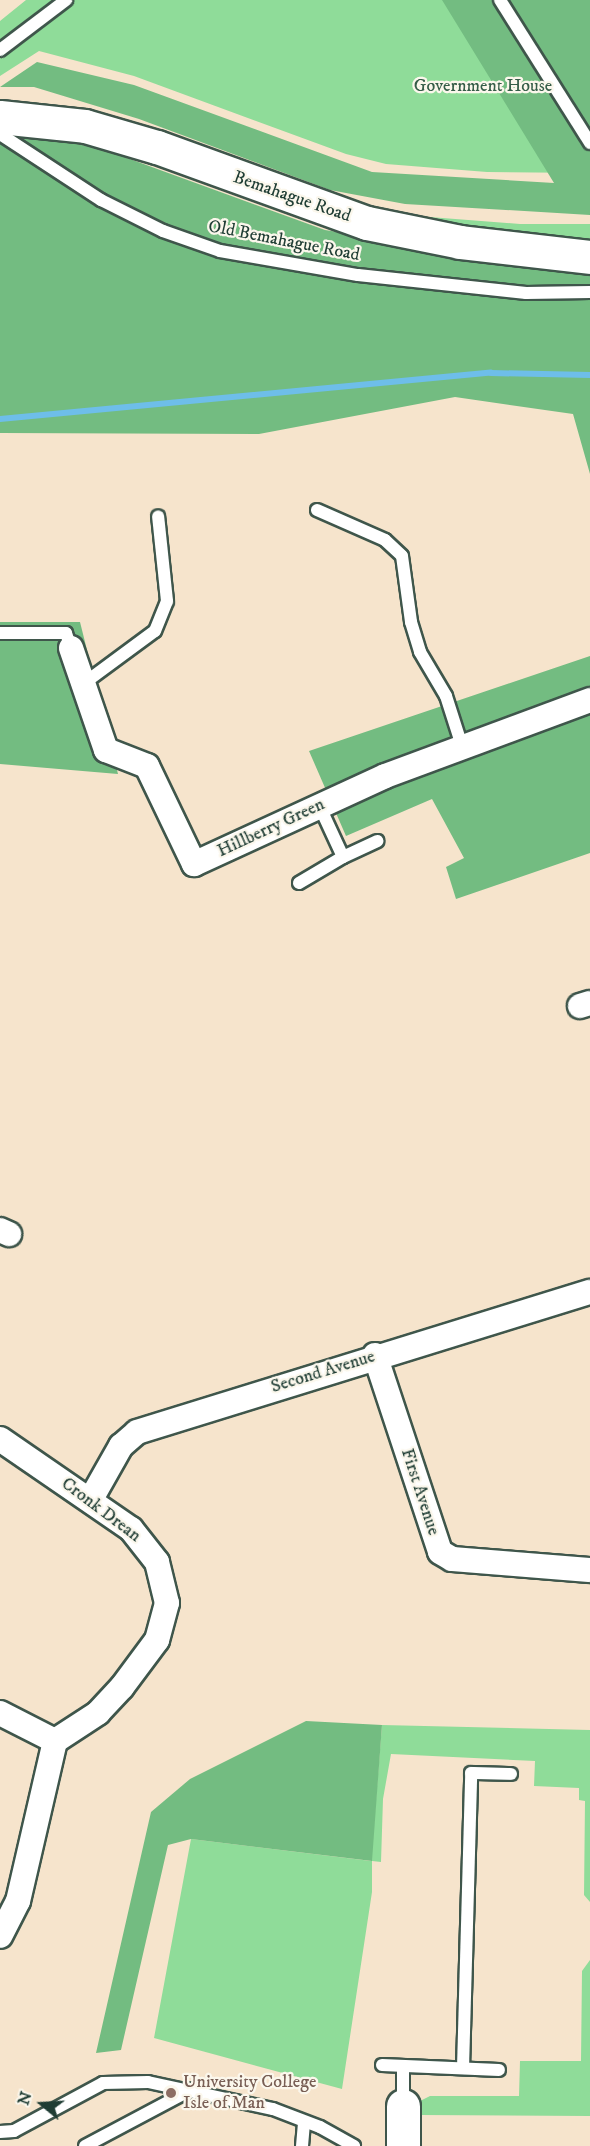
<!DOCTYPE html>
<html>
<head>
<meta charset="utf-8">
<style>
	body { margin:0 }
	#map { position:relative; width:590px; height:2146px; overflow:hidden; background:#f6e4cc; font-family:"IM FELL DW Pica",serif }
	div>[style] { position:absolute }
	.green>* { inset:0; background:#8fdc99 }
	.forest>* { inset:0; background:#73bc81 }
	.stream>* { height:6px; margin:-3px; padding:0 3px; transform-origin:3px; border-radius:3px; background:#6ebee9 }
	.roads { filter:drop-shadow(2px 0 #3f564b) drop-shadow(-2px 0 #3f564b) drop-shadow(0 2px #3f564b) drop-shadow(0 -2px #3f564b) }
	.service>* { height:12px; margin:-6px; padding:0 6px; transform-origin:6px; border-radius:6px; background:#fff }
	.minor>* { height:24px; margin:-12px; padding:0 12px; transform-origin:12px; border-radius:12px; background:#fff }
	.secondary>* { height:33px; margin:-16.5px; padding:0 16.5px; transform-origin:16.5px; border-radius:16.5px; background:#fff }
	.trunk>* { height:33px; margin:-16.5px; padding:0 16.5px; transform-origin:16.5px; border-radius:16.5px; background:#fff }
	.dots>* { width:16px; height:16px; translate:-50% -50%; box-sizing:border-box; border:3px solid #fbf7ec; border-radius:50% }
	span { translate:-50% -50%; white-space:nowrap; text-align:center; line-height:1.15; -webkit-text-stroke:4.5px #fbf7ec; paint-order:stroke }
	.park-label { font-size:18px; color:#355d48 }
	.street-label { font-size:18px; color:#1f3d34 }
	.education-label { font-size:18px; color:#785e54 }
	.left { translate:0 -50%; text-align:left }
	.north { position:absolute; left:12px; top:2074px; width:60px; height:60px; -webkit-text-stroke:4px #fbf7ec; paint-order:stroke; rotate:288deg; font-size:16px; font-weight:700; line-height:24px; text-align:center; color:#1f3d34 }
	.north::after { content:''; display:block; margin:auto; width:21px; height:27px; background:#1f3d34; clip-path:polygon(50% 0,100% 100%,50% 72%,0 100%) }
</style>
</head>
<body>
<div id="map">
	<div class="green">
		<div style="clip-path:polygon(26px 0,590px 0,590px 173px,487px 172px,386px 164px,346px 154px,134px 76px,39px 51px,0 76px,0 21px)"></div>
		<div style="clip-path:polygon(391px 214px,520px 224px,590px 224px,590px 244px,520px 238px)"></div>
		<div style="clip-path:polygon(382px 1725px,590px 1730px,590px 1902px,584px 1895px,585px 1801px,579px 1800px,579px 1788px,534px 1786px,535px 1761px,391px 1754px,383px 1799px,381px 1862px,372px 1861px,372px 1892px,342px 2089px,154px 2038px,191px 1839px,371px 1861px)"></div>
		<div style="clip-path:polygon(590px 1960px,590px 2116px,420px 2115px,420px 2101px,430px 2096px,519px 2096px,520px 2061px,581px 2061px,582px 1971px)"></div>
	</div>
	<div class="forest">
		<div style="clip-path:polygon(442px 0,590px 0,590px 215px,405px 204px,330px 190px,139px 119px,34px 87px,0 87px,37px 62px,134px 85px,372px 172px,554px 183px)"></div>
		<div style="clip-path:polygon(44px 136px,108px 151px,325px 230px,590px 272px,590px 474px,573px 414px,455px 397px,259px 434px,0 433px,0 141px)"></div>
		<div style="clip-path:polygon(0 622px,80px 622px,118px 774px,0 764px)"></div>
		<div style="clip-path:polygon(590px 656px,590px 853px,456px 899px,446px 867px,464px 858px,432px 799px,346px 836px,309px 751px)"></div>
		<div style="clip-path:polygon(306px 1721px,382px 1725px,372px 1861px,191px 1839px,168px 1845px,121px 2050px,96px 2053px,151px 1812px,190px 1779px)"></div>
	</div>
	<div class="stream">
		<div style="left:0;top:419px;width:493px;rotate:-5.4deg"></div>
		<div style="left:491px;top:373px;width:99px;rotate:1.2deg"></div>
	</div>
	<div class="roads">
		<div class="service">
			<div style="left:500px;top:0;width:169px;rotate:57.8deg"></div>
			<div style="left:0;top:50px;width:83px;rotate:-37.1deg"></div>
			<div style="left:0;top:134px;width:121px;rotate:33.2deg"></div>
			<div style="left:101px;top:200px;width:69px;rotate:26.6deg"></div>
			<div style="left:163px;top:231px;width:60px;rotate:19.3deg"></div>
			<div style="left:220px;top:251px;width:140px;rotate:9.9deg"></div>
			<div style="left:358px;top:275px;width:169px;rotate:6.1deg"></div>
			<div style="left:526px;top:293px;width:64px;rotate:-0.9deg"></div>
			<div style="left:317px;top:510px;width:74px;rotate:23.8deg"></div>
			<div style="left:385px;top:540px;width:23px;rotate:43deg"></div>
			<div style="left:402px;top:556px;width:67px;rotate:82.2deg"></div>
			<div style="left:411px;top:622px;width:31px;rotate:73deg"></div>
			<div style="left:420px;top:652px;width:51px;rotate:59.4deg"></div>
			<div style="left:446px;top:696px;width:52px;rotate:72.3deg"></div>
			<div style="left:0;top:633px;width:66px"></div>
			<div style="left:66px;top:633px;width:16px;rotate:72deg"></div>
			<div style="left:83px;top:684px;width:89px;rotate:-36.4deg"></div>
			<div style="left:155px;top:631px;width:32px;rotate:-68deg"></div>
			<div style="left:167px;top:601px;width:85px;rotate:-96deg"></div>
			<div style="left:319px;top:805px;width:57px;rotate:65.2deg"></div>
			<div style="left:343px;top:857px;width:38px;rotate:-25deg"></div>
			<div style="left:299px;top:883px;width:51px;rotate:-30.6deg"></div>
			<div style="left:382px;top:2065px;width:117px;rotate:2.4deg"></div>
			<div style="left:463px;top:2068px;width:295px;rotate:-88.4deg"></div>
			<div style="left:471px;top:1773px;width:40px;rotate:1.4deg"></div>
			<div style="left:403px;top:2105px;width:39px;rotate:-90deg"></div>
			<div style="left:0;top:2132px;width:14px;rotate:-4deg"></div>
			<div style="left:14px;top:2131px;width:101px;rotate:-28.3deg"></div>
			<div style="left:103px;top:2083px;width:45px;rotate:-1.3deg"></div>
			<div style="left:148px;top:2082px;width:128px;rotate:12.2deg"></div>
			<div style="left:273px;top:2109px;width:50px;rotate:21deg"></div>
			<div style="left:320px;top:2127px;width:39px;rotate:29deg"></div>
			<div style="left:85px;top:2146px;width:121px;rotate:-28deg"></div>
			<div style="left:302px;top:2146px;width:24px;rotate:-85deg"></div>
		</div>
		<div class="minor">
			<div style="left:71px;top:648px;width:108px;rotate:71.1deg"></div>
			<div style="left:106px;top:750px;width:44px;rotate:21.3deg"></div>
			<div style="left:147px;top:766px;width:109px;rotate:64.4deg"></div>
			<div style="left:194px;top:864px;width:210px;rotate:-24.7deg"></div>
			<div style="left:385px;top:776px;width:219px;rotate:-20.3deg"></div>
			<div style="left:580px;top:1006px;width:10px;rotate:-17deg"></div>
			<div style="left:0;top:1230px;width:10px;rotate:24deg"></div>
			<div style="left:375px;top:1355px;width:207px;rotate:71.7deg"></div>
			<div style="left:440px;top:1552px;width:14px;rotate:30deg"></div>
			<div style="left:452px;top:1559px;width:138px;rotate:4.6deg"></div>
			<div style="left:0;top:1439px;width:159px;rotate:34.5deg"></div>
			<div style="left:131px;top:1529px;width:42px;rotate:51.8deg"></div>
			<div style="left:157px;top:1562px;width:42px;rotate:76.3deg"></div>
			<div style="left:167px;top:1603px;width:38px;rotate:105deg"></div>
			<div style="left:157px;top:1640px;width:59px;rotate:126.7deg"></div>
			<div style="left:122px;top:1687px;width:35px;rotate:133deg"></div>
			<div style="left:98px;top:1713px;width:51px;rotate:146.9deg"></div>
			<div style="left:55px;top:1741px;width:164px;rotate:103deg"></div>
			<div style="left:18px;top:1901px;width:39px;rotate:117deg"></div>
			<div style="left:91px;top:1499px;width:61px;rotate:-60.5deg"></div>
			<div style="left:121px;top:1446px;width:21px;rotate:-41deg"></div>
			<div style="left:137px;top:1432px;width:474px;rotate:-17.2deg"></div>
			<div style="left:0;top:1713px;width:62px;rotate:27deg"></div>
		</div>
		<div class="secondary">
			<div style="left:403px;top:2146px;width:40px;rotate:-90deg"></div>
		</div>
		<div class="trunk">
			<div style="left:0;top:117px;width:85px;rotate:6deg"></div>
			<div style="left:85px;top:126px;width:75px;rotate:16.3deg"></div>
			<div style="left:157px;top:147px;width:223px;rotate:19.9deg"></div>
			<div style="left:367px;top:223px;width:95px;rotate:11.5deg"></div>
			<div style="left:460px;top:242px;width:131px;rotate:6.6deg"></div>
		</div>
	</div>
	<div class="dots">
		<div style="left:171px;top:2093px;background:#8d6e63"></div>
	</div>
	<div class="park-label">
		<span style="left:483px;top:86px">Government House</span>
	</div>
	<div class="street-label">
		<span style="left:292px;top:197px;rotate:19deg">Bemahague Road</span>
		<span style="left:284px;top:241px;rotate:11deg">Old Bemahague Road</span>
		<span style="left:271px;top:828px;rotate:-25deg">Hillberry Green</span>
		<span style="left:323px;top:1372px;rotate:-17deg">Second Avenue</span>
		<span style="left:420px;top:1492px;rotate:72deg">First Avenue</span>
		<span style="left:101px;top:1510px;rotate:37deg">Cronk Drean</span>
	</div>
	<div class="education-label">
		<span class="left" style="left:183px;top:2093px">University College<br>Isle of Man</span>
	</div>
	<div class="north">N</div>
</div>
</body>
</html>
